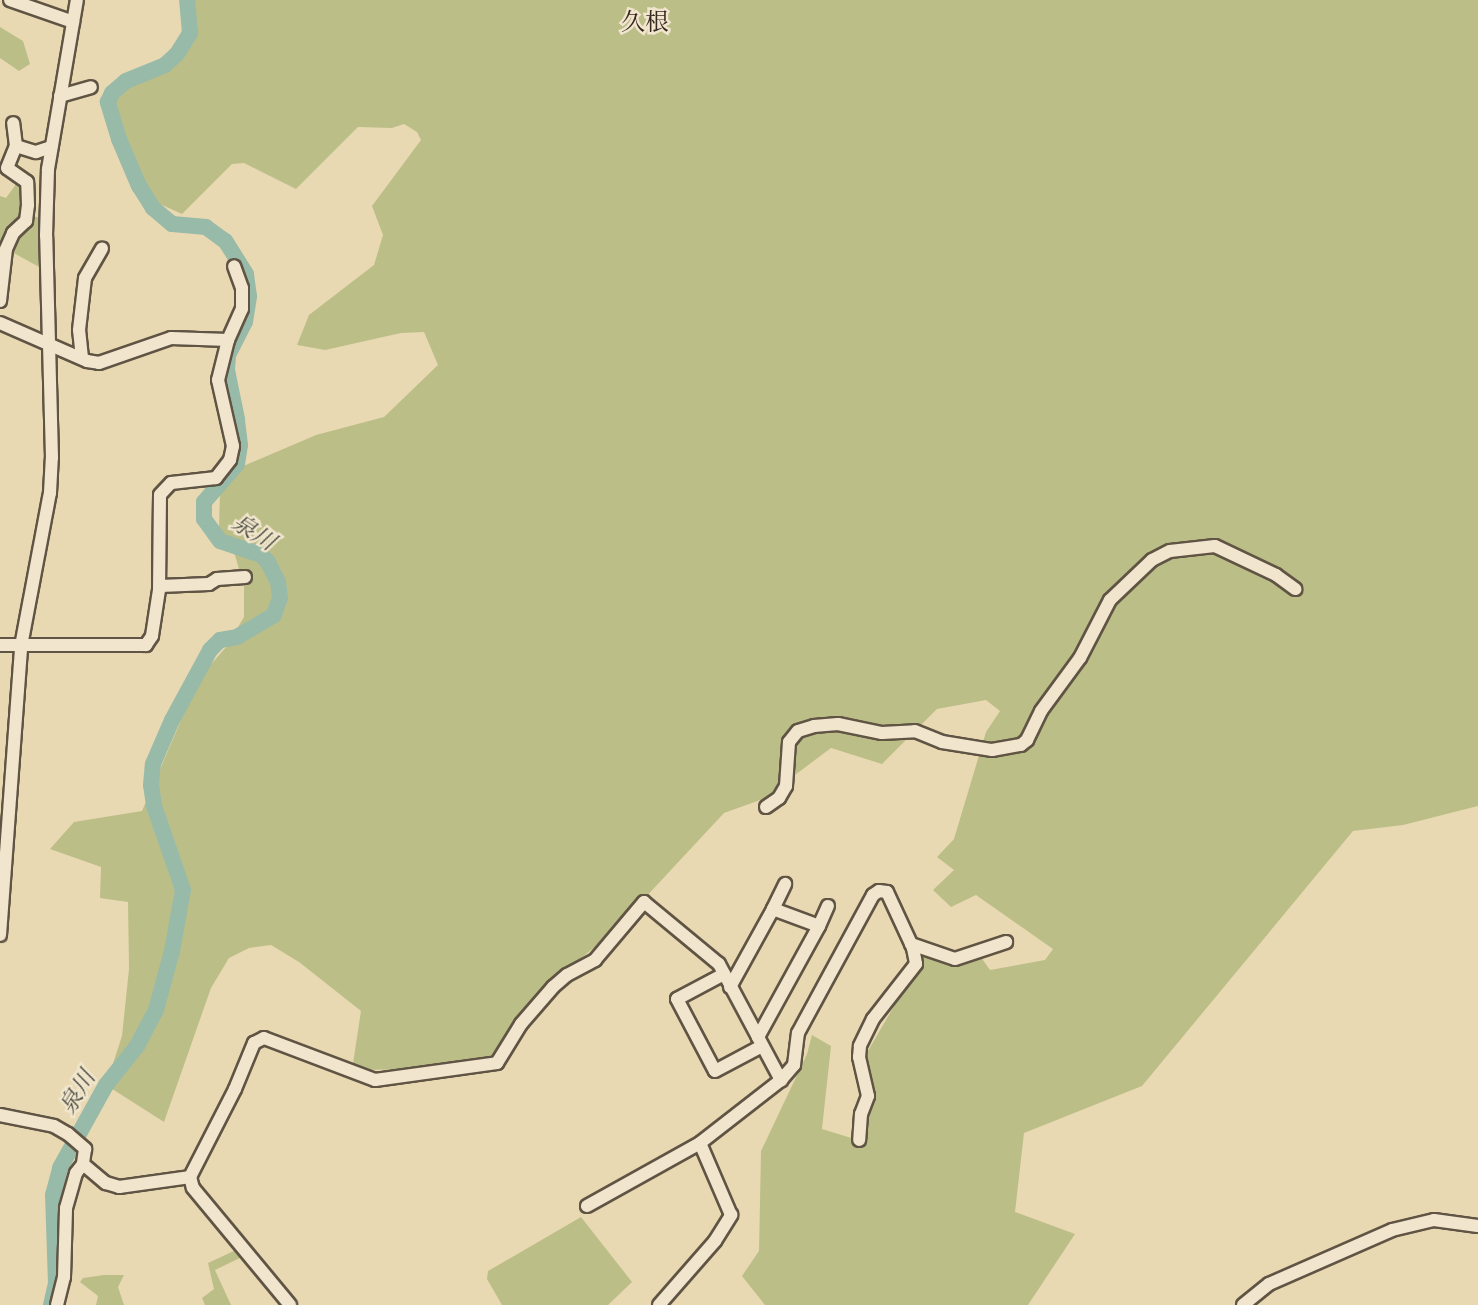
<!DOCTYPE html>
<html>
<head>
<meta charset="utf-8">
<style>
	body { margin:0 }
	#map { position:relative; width:1478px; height:1305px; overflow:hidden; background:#e9d9b2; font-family:"IM FELL Great Primer","Noto Serif JP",serif }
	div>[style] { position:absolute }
	.green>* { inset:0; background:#bcbe88 }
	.river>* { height:16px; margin:-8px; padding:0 8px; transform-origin:8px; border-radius:8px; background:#98baa8 }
	.roads { filter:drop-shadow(2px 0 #605444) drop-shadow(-2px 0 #605444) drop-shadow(0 2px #605444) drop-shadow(0 -2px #605444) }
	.minor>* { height:12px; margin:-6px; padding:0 6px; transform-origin:6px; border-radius:6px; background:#f1e6cd }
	span { translate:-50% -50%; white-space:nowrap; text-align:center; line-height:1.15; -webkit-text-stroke:5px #f1e6cd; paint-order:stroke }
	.water-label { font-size:23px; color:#4c4c41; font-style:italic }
	.quarter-label { font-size:24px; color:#33271f }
</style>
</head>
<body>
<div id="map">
	<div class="green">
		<div style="clip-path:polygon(191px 0,1478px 0,1478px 806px,1403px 825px,1353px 831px,1142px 1086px,1024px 1133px,1015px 1212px,1075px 1234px,1028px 1305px,765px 1305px,742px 1276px,759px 1251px,761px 1151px,807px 1054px,812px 1035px,831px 1046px,822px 1129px,858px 1140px,865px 1056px,918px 965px,920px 950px,953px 961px,978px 953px,990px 970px,1045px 960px,1053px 949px,976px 895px,951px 907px,933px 890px,954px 870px,937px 857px,954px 839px,986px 732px,1000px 711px,986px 700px,937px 709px,882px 764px,831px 748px,763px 799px,724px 813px,616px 929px,529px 1002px,518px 1022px,487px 1062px,428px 1069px,352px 1070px,361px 1011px,299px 962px,271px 945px,249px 948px,229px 958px,211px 988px,164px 1122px,106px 1085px,122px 1036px,129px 969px,128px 902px,100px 898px,101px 867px,50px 849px,74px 822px,142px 811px,179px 725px,193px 685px,227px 646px,244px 617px,244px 587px,235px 555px,219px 529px,220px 491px,241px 467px,316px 435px,384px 417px,438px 365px,424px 332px,401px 333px,325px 350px,297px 345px,309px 315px,374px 265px,383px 235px,372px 206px,421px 140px,417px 132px,404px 124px,392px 128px,358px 127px,296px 189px,244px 163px,232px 164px,182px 214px,160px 204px,125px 164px,110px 105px,123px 85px,175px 62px,194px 34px)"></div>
		<div style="clip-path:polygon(0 27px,23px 41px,30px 64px,19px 71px,0 58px)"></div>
		<div style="clip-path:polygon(19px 180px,27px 185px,22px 222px,0 242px,0 196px,6px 198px)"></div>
		<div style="clip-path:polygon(31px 216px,41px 218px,41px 268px,10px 251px,13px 233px)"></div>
		<div style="clip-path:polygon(581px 1217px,632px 1282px,608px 1305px,502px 1305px,487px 1279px,488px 1271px)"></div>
		<div style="clip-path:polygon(238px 1249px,242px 1257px,215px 1270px,231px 1305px,205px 1305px,202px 1298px,214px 1289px,208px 1263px)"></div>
		<div style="clip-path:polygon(104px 1275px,124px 1275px,118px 1287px,124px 1305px,96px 1305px,98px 1296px,80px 1282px,83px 1278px)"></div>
	</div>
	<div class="river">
		<div style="left:51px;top:1305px;width:22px;rotate:-77deg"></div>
		<div style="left:56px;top:1284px;width:89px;rotate:-91.9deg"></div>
		<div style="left:53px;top:1195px;width:28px;rotate:-75deg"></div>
		<div style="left:60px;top:1168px;width:95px;rotate:-61deg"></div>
		<div style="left:106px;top:1085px;width:50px;rotate:-51.5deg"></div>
		<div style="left:137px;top:1046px;width:41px;rotate:-62.2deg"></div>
		<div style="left:156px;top:1010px;width:61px;rotate:-74.8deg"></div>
		<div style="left:172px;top:951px;width:62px;rotate:-79.8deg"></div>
		<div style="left:183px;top:890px;width:89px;rotate:-109deg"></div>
		<div style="left:154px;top:806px;width:21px;rotate:-98deg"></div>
		<div style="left:151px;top:785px;width:21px;rotate:-85deg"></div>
		<div style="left:153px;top:764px;width:48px;rotate:-66.6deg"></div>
		<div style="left:172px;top:720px;width:80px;rotate:-61.5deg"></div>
		<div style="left:210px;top:650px;width:14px;rotate:-45deg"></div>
		<div style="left:220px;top:640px;width:17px;rotate:-10deg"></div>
		<div style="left:237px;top:637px;width:43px;rotate:-30.7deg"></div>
		<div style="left:274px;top:615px;width:18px;rotate:-71deg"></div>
		<div style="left:280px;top:598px;width:16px;rotate:-97deg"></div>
		<div style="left:278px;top:582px;width:22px;rotate:-117deg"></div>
		<div style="left:268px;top:562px;width:10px;rotate:-135deg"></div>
		<div style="left:261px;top:555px;width:43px;rotate:-161.1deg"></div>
		<div style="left:220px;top:541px;width:27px;rotate:-126deg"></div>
		<div style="left:204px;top:519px;width:17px;rotate:-90deg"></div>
		<div style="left:204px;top:502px;width:50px;rotate:-49deg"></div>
		<div style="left:237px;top:464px;width:19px;rotate:-81deg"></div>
		<div style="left:240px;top:445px;width:26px;rotate:-97deg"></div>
		<div style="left:237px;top:419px;width:50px;rotate:-101.5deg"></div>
		<div style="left:227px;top:370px;width:15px;rotate:-86deg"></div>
		<div style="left:228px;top:355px;width:37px;rotate:-63deg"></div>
		<div style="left:245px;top:322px;width:26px;rotate:-81deg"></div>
		<div style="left:249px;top:296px;width:22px;rotate:-98deg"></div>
		<div style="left:246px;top:274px;width:39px;rotate:-122deg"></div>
		<div style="left:225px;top:241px;width:24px;rotate:-144deg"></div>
		<div style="left:206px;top:227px;width:34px;rotate:-175deg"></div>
		<div style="left:172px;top:224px;width:25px;rotate:-140deg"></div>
		<div style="left:153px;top:208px;width:26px;rotate:-122deg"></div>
		<div style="left:139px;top:186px;width:51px;rotate:-113.1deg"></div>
		<div style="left:119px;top:139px;width:39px;rotate:-107deg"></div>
		<div style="left:108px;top:102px;width:10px;rotate:-66deg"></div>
		<div style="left:112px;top:93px;width:18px;rotate:-41deg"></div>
		<div style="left:126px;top:81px;width:42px;rotate:-22.3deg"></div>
		<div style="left:165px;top:65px;width:16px;rotate:-43deg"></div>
		<div style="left:177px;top:54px;width:25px;rotate:-58deg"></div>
		<div style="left:190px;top:33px;width:33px;rotate:-95deg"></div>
	</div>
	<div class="roads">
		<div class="minor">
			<div style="left:10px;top:0;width:67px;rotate:19.2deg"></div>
			<div style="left:60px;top:96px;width:32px;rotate:-16deg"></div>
			<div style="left:16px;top:146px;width:21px;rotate:17deg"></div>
			<div style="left:36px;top:152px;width:16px;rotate:-18deg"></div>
			<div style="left:0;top:301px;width:52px;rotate:-83.4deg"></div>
			<div style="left:6px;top:249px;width:17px;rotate:-66deg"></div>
			<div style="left:13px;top:233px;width:18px;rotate:-43deg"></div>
			<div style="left:26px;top:221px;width:16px;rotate:-83deg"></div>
			<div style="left:28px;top:205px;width:23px;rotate:-92deg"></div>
			<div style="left:27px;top:182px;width:24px;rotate:-145deg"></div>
			<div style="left:7px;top:168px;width:24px;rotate:-68deg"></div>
			<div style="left:16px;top:146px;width:23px;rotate:-97deg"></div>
			<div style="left:0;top:323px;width:95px;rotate:23.6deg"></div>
			<div style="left:87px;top:361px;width:12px;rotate:9deg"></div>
			<div style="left:99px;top:363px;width:76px;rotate:-19.1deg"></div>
			<div style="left:171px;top:338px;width:57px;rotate:2deg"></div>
			<div style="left:228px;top:340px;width:41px;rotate:104deg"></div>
			<div style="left:218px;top:380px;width:68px;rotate:77.2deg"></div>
			<div style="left:233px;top:446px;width:14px;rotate:102deg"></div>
			<div style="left:230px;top:460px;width:23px;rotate:128deg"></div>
			<div style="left:216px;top:478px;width:45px;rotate:173.7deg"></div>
			<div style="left:171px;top:483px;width:16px;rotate:133deg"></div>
			<div style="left:160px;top:495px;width:95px;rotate:90.6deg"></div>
			<div style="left:159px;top:590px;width:47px;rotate:98.7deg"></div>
			<div style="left:152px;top:636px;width:11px;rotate:124deg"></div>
			<div style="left:146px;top:645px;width:146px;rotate:180deg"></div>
			<div style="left:228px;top:340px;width:34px;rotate:-66deg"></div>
			<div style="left:242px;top:309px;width:21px;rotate:-90deg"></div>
			<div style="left:242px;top:288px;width:23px;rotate:-110deg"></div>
			<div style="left:82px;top:358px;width:28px;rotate:-96deg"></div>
			<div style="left:79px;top:330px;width:52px;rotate:-83.4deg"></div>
			<div style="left:85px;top:278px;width:34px;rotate:-60deg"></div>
			<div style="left:160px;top:586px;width:49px;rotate:-2.3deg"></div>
			<div style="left:209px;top:584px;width:9px;rotate:-32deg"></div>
			<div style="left:217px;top:579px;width:28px;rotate:-4deg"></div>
			<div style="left:766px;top:807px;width:16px;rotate:-35deg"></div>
			<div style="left:779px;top:798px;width:14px;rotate:-60deg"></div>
			<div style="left:786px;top:786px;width:44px;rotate:-86.1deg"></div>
			<div style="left:789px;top:742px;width:14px;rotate:-51deg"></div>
			<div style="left:798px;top:731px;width:17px;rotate:-17deg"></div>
			<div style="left:814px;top:726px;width:24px;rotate:-5deg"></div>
			<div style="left:838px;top:724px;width:45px;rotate:11.6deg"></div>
			<div style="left:882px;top:733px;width:33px;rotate:-3deg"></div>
			<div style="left:915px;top:731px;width:29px;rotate:22deg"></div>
			<div style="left:942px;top:742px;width:51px;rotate:9.1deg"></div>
			<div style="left:992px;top:750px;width:29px;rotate:-10deg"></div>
			<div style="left:1021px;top:745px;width:8px;rotate:-40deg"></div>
			<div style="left:1027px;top:740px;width:32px;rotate:-64deg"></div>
			<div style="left:1041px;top:711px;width:66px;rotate:-53.7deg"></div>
			<div style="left:1080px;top:658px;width:65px;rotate:-62.7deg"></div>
			<div style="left:1110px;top:600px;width:58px;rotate:-43.6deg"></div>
			<div style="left:1152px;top:560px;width:20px;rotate:-27deg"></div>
			<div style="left:1170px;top:551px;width:45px;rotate:-6.3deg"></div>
			<div style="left:1215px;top:546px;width:68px;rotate:25.4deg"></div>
			<div style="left:1276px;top:575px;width:24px;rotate:36deg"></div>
			<div style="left:773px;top:909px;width:28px;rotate:-64deg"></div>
			<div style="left:819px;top:926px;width:22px;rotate:-66deg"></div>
			<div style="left:0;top:935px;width:290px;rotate:-85.8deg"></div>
			<div style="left:21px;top:646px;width:156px;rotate:-79.3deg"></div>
			<div style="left:50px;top:493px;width:35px;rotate:-87deg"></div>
			<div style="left:52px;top:458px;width:222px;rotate:-91.5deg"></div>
			<div style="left:46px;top:236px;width:67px;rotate:-88.3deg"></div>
			<div style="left:48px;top:169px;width:171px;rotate:-80.3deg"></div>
			<div style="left:911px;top:944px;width:46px;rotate:18.8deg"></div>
			<div style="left:955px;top:959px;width:54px;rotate:-18.4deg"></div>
			<div style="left:724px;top:974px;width:53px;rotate:152deg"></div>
			<div style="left:677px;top:999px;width:81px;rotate:62.2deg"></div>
			<div style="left:715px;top:1071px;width:53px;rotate:-28deg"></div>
			<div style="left:730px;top:987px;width:89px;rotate:-61.1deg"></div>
			<div style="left:773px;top:909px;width:49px;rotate:20.3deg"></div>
			<div style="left:819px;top:926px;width:127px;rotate:118.8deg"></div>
			<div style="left:0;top:1115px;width:55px;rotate:11.5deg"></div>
			<div style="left:54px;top:1126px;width:16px;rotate:30deg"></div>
			<div style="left:68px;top:1134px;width:23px;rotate:41deg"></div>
			<div style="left:85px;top:1149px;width:15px;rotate:98deg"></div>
			<div style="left:83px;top:1164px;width:30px;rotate:40deg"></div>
			<div style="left:106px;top:1183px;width:14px;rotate:17deg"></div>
			<div style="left:119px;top:1187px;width:72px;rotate:-8deg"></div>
			<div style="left:190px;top:1177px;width:99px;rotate:-62.9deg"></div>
			<div style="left:235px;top:1089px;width:50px;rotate:-67.6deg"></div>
			<div style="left:254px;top:1043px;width:11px;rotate:-27deg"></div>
			<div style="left:264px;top:1038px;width:119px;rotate:20.7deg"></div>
			<div style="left:375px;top:1080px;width:123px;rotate:-7.9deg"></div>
			<div style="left:497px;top:1063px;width:46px;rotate:-58.4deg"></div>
			<div style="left:521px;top:1024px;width:49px;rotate:-49.1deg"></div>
			<div style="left:553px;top:987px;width:18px;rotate:-41deg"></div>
			<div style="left:567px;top:975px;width:32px;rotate:-28deg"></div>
			<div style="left:595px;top:960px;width:76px;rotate:-49.8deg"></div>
			<div style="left:644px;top:902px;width:97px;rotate:39.6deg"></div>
			<div style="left:719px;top:964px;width:132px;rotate:61.9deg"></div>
			<div style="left:190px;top:1177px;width:11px;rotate:75deg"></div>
			<div style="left:193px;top:1188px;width:152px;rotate:50.3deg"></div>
			<div style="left:587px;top:1206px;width:129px;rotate:-29.1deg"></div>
			<div style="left:700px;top:1143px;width:103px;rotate:-37.9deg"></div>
			<div style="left:781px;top:1080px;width:20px;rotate:-49deg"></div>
			<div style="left:794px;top:1065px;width:32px;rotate:-83deg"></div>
			<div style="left:798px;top:1033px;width:157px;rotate:-61.5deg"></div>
			<div style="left:873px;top:895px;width:7px;rotate:-34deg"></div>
			<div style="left:879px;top:891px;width:8px;rotate:7deg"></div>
			<div style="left:887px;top:892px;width:62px;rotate:65.1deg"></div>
			<div style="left:913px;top:948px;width:16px;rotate:79deg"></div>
			<div style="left:916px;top:964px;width:70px;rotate:128deg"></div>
			<div style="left:873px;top:1019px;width:30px;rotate:116deg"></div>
			<div style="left:860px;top:1046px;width:11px;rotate:95deg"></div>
			<div style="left:859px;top:1057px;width:40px;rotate:77deg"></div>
			<div style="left:868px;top:1096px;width:19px;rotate:111deg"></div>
			<div style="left:861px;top:1114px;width:26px;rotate:94deg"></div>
			<div style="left:57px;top:1305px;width:29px;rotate:-76deg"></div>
			<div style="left:64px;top:1277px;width:69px;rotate:-88.3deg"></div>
			<div style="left:66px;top:1208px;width:36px;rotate:-74deg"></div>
			<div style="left:76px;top:1173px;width:11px;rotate:-52deg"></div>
			<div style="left:659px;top:1305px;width:85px;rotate:-48.8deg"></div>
			<div style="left:715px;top:1241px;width:31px;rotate:-58deg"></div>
			<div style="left:731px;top:1215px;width:78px;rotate:-113.3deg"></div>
			<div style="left:1243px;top:1305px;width:33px;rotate:-39deg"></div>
			<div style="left:1269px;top:1284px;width:134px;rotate:-23.7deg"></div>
			<div style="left:1392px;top:1230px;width:43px;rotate:-13.4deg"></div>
			<div style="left:1434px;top:1220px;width:44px;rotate:7.8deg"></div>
		</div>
	</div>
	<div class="water-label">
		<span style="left:254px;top:532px;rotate:32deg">泉川</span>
		<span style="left:77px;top:1092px;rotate:-59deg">泉川</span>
	</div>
	<div class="quarter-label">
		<span style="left:645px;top:23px">久根</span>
	</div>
</div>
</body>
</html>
